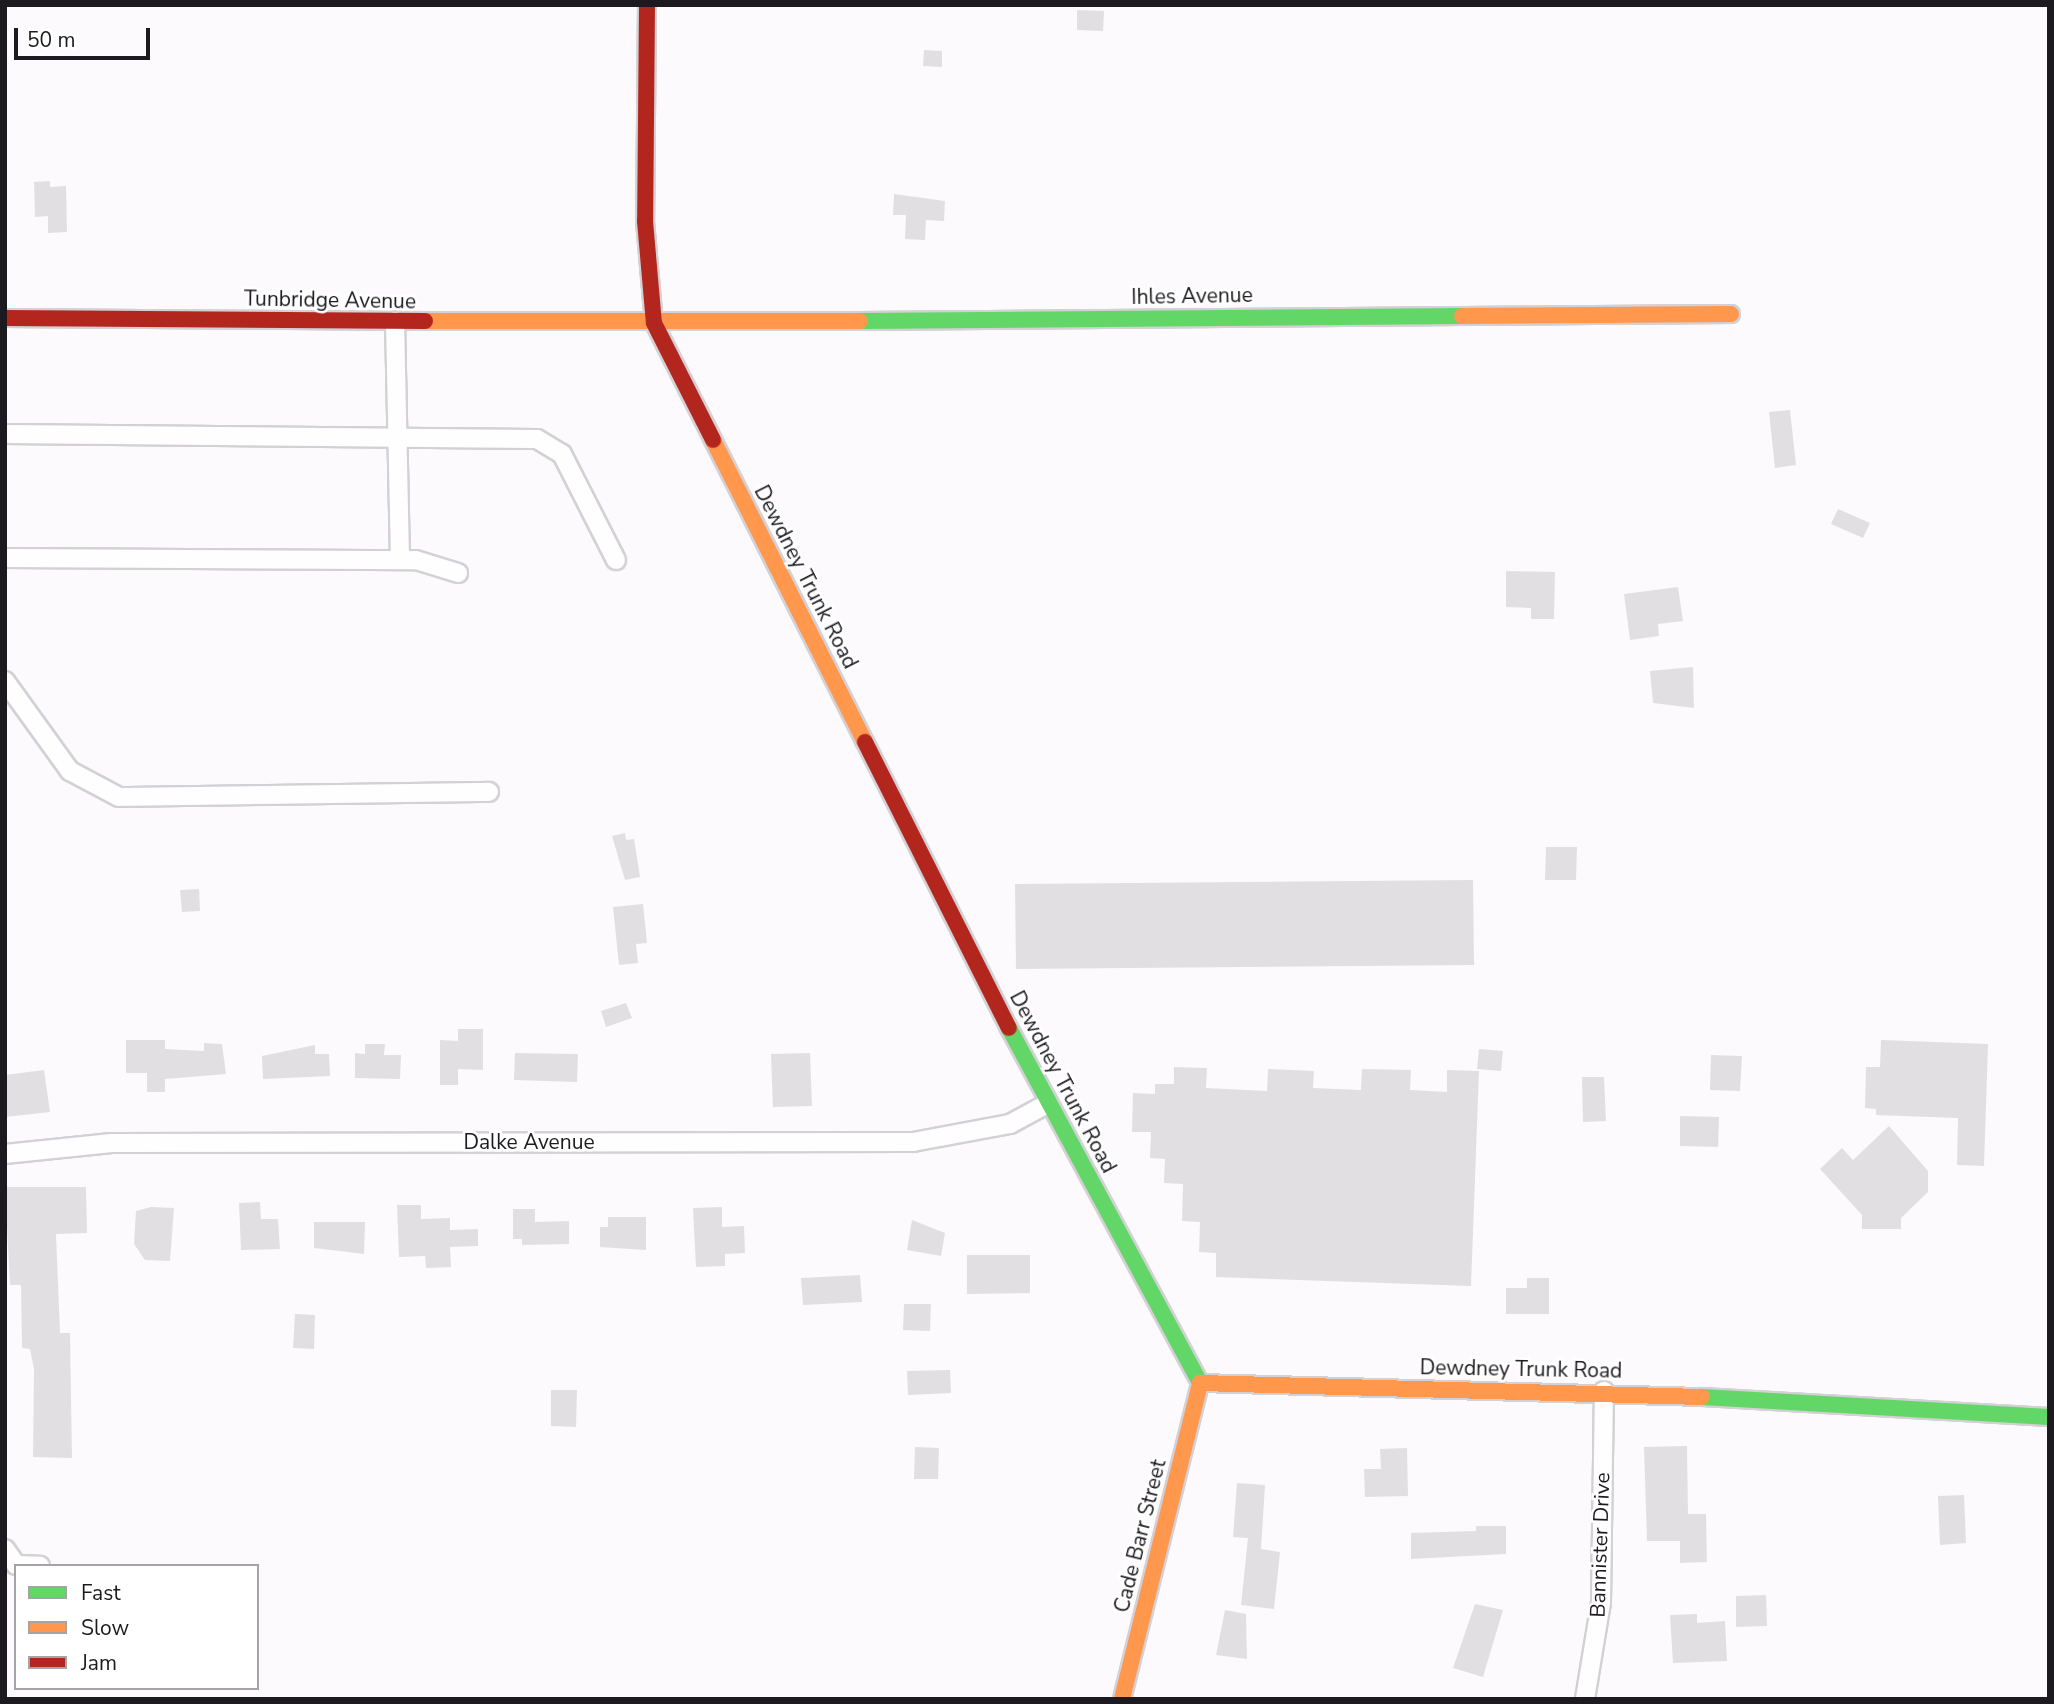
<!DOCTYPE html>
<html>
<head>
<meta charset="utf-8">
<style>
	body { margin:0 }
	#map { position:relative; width:2054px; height:1704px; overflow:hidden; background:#fcfafd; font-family:"Nunito Sans",sans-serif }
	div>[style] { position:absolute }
	.building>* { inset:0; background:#e2dfe3 }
	.roads { filter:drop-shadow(2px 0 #d3d1d5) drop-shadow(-2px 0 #d3d1d5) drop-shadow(0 2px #d3d1d5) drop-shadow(0 -2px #d3d1d5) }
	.street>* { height:18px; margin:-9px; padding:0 9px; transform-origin:9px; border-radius:9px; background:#fffeff }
	.fast>* { height:16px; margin:-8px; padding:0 8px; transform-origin:8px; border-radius:8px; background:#63d668 }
	.slow>* { height:16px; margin:-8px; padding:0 8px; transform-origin:8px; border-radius:8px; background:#ff974d }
	.jam>* { height:16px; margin:-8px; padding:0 8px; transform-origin:8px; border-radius:8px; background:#b3261e }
	span { translate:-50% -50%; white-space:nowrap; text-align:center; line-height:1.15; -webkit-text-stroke:5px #fff; paint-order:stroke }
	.street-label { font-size:21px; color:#1c1a1e }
	.frame { position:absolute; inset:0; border:7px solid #1c1a1e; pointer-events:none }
	.legend { position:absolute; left:14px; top:1564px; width:245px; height:126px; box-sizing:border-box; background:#fff; border:2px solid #a4a3a5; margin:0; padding:9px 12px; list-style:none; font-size:21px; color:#1c1a1e }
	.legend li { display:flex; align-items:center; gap:14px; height:35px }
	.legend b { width:35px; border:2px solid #a4a3a5 }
	.scale { position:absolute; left:14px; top:28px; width:136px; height:32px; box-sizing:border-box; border:4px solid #1c1a1e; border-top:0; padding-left:9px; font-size:21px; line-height:24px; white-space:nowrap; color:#1c1a1e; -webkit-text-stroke:5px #fff; paint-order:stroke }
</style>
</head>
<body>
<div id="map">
	<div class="building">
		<div style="clip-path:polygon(1077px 10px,1104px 11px,1103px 31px,1077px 30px)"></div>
		<div style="clip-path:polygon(924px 50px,942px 51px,942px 67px,923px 66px)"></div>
		<div style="clip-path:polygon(50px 181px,50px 187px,66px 186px,67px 232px,48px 233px,48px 216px,35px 217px,34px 182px)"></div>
		<div style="clip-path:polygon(894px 194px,945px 201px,944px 221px,926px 220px,925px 240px,905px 239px,906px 215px,893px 215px)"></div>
		<div style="clip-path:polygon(1790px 410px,1796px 465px,1775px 468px,1769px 412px)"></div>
		<div style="clip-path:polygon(1838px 509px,1870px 523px,1863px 538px,1831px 524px)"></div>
		<div style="clip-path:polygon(1506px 571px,1555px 572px,1554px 619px,1531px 619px,1531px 608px,1506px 607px)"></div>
		<div style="clip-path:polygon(1678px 587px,1683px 621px,1658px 624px,1659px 636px,1630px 640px,1624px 594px)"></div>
		<div style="clip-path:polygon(1693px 667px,1694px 708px,1653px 703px,1650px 671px)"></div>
		<div style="clip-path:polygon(625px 833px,626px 840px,634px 839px,640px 877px,625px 880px,612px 836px)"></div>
		<div style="clip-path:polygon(1546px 847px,1577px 847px,1576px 880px,1545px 880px)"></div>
		<div style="clip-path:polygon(1473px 880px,1474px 965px,1016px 969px,1015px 884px)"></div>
		<div style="clip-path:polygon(199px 889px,200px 911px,182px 912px,180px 890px)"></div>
		<div style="clip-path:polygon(643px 904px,647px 943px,636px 944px,638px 963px,619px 965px,613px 907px)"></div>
		<div style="clip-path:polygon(626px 1003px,632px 1018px,606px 1027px,601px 1011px)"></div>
		<div style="clip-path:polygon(458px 1029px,483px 1029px,483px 1070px,458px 1069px,458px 1085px,440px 1085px,440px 1040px,458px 1041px)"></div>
		<div style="clip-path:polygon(126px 1040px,165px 1040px,165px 1049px,204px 1051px,204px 1043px,222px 1044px,226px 1074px,165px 1079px,165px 1092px,147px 1092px,147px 1073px,126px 1073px)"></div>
		<div style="clip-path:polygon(1881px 1040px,1988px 1044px,1984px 1166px,1957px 1165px,1958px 1118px,1876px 1115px,1876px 1109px,1865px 1108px,1866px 1067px,1880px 1067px)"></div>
		<div style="clip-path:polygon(365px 1044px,385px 1044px,384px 1055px,401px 1055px,400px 1079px,355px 1078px,355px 1053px,365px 1054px)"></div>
		<div style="clip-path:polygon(315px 1045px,315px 1054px,329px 1054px,330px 1076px,263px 1079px,262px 1056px)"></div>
		<div style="clip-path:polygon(1479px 1049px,1503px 1051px,1501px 1071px,1477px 1069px)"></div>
		<div style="clip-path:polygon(515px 1053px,578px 1054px,577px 1082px,514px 1080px)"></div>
		<div style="clip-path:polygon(810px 1053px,812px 1106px,773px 1107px,771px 1054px)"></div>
		<div style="clip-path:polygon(1711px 1055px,1742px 1056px,1740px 1091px,1710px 1090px)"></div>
		<div style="clip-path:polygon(1174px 1067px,1207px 1068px,1206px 1088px,1267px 1091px,1268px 1069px,1314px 1071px,1313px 1088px,1361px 1090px,1362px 1069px,1411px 1070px,1410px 1090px,1447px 1092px,1447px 1070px,1479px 1071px,1471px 1286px,1216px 1277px,1216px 1253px,1199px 1252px,1200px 1222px,1182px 1221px,1183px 1184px,1164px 1183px,1165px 1159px,1150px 1158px,1151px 1132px,1132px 1132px,1133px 1093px,1155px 1094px,1155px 1084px,1174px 1084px)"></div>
		<div style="clip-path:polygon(44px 1070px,50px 1112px,5px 1117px,5px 1075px)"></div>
		<div style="clip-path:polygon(1582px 1077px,1604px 1077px,1606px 1121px,1583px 1122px)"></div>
		<div style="clip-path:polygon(1680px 1116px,1719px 1117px,1718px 1147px,1680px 1146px)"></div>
		<div style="clip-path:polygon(1889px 1126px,1928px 1171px,1928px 1192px,1901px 1218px,1901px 1229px,1862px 1229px,1862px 1215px,1820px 1169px,1842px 1148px,1853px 1160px)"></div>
		<div style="clip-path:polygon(5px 1187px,86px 1187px,87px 1233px,56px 1234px,60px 1333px,70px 1333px,72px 1458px,33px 1457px,34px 1369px,30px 1349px,22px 1348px,21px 1285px,10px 1285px)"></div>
		<div style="clip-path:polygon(260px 1202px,261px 1219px,278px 1219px,280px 1249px,241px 1250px,239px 1203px)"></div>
		<div style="clip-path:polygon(397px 1205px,421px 1205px,421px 1219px,450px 1218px,450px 1230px,478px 1229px,478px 1246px,450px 1247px,451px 1267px,426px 1268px,425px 1256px,399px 1257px)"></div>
		<div style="clip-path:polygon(151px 1207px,174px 1208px,170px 1261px,145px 1260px,134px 1244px,136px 1211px)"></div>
		<div style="clip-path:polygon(722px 1207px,722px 1227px,744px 1226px,745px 1253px,725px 1254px,725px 1266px,696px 1267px,693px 1208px)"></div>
		<div style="clip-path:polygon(513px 1209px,535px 1209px,535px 1222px,569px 1221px,569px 1244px,522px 1245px,522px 1239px,513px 1239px)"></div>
		<div style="clip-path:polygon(608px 1217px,646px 1217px,646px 1250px,600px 1247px,600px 1227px,608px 1227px)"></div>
		<div style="clip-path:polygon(912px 1220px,945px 1233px,941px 1256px,907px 1250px)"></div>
		<div style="clip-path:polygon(314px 1222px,365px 1222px,364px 1254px,314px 1248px)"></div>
		<div style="clip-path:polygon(967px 1255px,1030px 1255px,1030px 1293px,967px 1294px)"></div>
		<div style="clip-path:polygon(860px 1275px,862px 1302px,803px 1305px,801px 1278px)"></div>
		<div style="clip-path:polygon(1527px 1278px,1549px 1278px,1549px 1314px,1506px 1314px,1506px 1288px,1527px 1288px)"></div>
		<div style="clip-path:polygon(904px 1304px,931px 1304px,930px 1331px,903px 1330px)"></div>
		<div style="clip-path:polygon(295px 1314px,315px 1315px,314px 1349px,293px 1348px)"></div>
		<div style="clip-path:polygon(950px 1370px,951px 1393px,908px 1395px,907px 1371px)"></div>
		<div style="clip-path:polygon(551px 1390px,577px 1390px,576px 1427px,551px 1426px)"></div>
		<div style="clip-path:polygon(1687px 1446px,1688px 1514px,1706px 1514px,1707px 1562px,1680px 1563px,1680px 1541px,1647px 1541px,1644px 1447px)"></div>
		<div style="clip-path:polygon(915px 1447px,939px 1448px,938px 1479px,914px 1479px)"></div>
		<div style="clip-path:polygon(1407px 1448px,1408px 1496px,1365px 1497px,1364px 1469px,1381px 1469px,1380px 1449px)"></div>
		<div style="clip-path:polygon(1237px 1483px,1265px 1485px,1261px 1549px,1280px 1552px,1274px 1609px,1241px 1605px,1248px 1538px,1233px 1537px)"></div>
		<div style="clip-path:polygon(1964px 1495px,1966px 1543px,1940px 1545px,1938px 1496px)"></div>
		<div style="clip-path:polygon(1476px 1526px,1506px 1526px,1506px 1554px,1411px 1559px,1411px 1533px,1476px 1531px)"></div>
		<div style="clip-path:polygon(1766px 1595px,1767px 1626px,1736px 1627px,1736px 1596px)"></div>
		<div style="clip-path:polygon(1475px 1604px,1503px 1610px,1483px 1677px,1453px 1668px)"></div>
		<div style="clip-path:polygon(1225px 1610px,1246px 1614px,1247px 1659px,1216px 1655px)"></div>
		<div style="clip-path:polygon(1697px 1614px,1697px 1623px,1725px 1621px,1727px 1661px,1673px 1663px,1670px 1615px)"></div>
	</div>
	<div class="roads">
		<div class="street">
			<div style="left:395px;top:321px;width:239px;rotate:88.8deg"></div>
			<div style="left:5px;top:434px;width:532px;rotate:0.54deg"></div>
			<div style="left:537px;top:439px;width:29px;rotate:31deg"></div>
			<div style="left:562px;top:454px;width:119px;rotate:63deg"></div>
			<div style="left:5px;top:558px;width:411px;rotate:0.3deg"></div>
			<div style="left:416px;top:560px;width:44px;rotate:17.2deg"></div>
			<div style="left:5px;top:681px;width:111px;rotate:54.2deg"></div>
			<div style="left:70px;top:771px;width:55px;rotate:28deg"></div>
			<div style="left:119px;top:797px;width:370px;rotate:-0.8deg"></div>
			<div style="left:5px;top:1154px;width:107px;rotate:-5.9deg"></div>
			<div style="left:111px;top:1143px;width:802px;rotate:-0.07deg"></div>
			<div style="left:913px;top:1142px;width:99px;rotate:-10.5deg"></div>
			<div style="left:1010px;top:1124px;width:42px;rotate:-28.4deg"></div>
			<div style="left:5px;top:1549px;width:19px;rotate:55deg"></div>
			<div style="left:16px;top:1565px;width:24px;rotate:2deg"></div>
			<div style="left:1585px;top:1699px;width:98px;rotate:-80.6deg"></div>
			<div style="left:1601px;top:1602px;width:211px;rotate:-89.2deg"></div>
		</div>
		<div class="fast">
			<div style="left:860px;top:321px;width:602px;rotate:-0.48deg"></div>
			<div style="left:1009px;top:1028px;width:403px;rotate:61.7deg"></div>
			<div style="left:1702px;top:1397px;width:348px;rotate:3.3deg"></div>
		</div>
		<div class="slow">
			<div style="left:1462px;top:316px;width:269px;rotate:-0.4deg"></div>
			<div style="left:425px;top:321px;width:435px"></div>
			<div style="left:713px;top:440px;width:338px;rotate:63.3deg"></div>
			<div style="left:1200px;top:1383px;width:502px;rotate:1.6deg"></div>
			<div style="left:1122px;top:1699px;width:325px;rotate:-76.1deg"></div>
		</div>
		<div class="jam">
			<div style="left:647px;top:5px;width:216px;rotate:90.5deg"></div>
			<div style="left:645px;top:221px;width:102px;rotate:85deg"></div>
			<div style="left:654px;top:323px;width:131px;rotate:63.2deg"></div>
			<div style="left:5px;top:318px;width:420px;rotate:0.4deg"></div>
			<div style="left:865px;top:742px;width:320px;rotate:63.3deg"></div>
		</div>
	</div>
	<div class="street-label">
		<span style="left:1192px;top:296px;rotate:-1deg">Ihles Avenue</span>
		<span style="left:330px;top:300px;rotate:1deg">Tunbridge Avenue</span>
		<span style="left:806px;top:577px;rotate:63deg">Dewdney Trunk Road</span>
		<span style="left:1063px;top:1082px;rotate:62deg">Dewdney Trunk Road</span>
		<span style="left:529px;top:1142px">Dalke Avenue</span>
		<span style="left:1521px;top:1369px;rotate:1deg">Dewdney Trunk Road</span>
		<span style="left:1140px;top:1536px;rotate:-76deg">Cade Barr Street</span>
		<span style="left:1600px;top:1545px;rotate:-88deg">Bannister Drive</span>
	</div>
	<div class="frame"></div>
	<ul class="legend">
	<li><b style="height:9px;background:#63d668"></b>Fast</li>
	<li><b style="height:9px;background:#ff974d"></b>Slow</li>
	<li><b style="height:9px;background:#b3261e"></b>Jam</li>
	</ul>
	<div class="scale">50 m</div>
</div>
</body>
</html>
